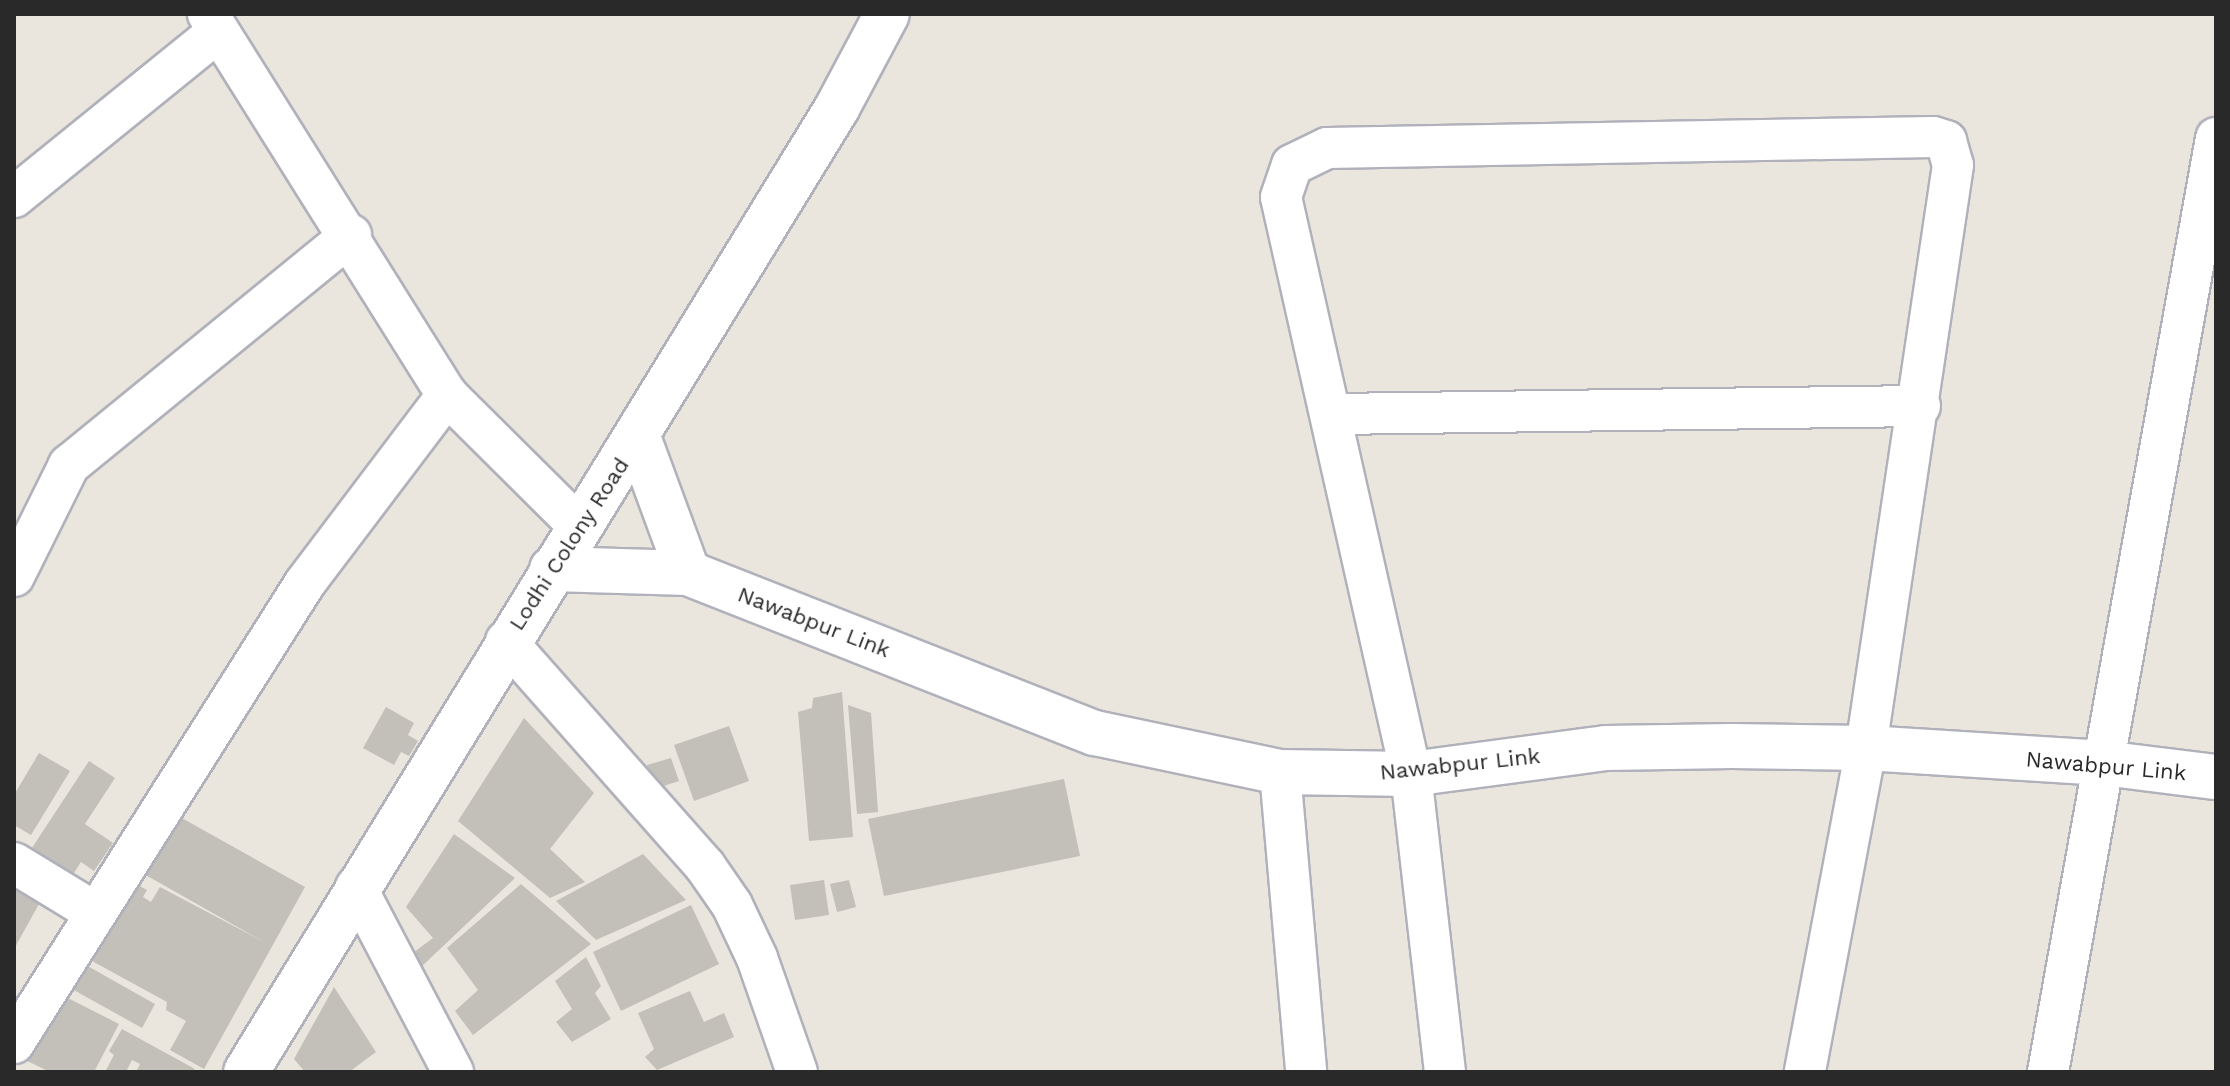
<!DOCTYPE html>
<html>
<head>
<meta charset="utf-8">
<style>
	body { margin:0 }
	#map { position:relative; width:2230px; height:1086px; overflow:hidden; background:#eae6dd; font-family:"Work Sans",sans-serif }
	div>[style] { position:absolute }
	.building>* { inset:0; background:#c2c0b9 }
	.roads { filter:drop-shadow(2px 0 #b1b1bb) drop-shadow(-2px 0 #b1b1bb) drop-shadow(0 2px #b1b1bb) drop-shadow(0 -2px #b1b1bb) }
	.minor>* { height:40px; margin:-20px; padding:0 20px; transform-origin:20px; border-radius:20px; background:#fff }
	.tertiary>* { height:44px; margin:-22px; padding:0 22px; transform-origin:22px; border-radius:22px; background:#fff }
	.secondary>* { height:44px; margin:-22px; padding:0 22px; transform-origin:22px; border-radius:22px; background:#fff }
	span { translate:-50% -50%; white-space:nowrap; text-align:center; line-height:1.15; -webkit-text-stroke:6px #fff; paint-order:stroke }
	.street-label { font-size:22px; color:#292929 }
	.frame { position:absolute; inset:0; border:16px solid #292929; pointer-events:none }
</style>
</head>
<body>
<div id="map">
	<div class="building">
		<div style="clip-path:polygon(842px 692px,853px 837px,809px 841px,798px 712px,812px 708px,813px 698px)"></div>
		<div style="clip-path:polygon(848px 705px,871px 713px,878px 812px,857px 814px)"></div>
		<div style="clip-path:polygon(386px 707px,414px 723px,408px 735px,418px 741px,409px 756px,401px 752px,394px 765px,363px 748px)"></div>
		<div style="clip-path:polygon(524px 718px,594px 793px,550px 849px,585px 882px,550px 898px,458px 821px)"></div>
		<div style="clip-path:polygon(729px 726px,749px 781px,694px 801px,674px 745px)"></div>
		<div style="clip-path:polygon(39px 753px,70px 771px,31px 835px,14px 825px,14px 795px)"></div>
		<div style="clip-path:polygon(671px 758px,679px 781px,654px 789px,647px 765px)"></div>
		<div style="clip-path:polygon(89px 761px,115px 778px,85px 824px,113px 843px,94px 871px,81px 862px,67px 884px,26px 857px)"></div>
		<div style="clip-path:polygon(1064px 779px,1080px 856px,884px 896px,868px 819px)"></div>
		<div style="clip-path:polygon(180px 817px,305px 887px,204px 1069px,170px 1050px,186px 1021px,166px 1010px,167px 1002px,81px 955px,123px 877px,147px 890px,143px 897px,151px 902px,160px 887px,264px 942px,135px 869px,147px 848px,159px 855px)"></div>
		<div style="clip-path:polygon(454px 834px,515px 878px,420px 968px,410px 955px,433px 938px,406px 907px)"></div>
		<div style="clip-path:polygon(643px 854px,686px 900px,596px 940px,556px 901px)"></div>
		<div style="clip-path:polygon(14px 878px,44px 895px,14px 949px)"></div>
		<div style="clip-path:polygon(824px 880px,829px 915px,795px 920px,790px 885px)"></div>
		<div style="clip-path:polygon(849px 880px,856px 907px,837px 912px,830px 884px)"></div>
		<div style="clip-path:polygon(521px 884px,591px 944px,473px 1035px,455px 1011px,478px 990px,447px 948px)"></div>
		<div style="clip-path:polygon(691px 905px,719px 964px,621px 1011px,593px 952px)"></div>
		<div style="clip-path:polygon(586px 957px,601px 986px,595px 993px,611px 1019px,572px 1042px,556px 1022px,572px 1009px,555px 981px)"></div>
		<div style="clip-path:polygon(77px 960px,155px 1004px,142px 1028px,63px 984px)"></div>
		<div style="clip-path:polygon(334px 987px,376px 1052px,349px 1072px,305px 1072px,294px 1059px)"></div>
		<div style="clip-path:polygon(690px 991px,704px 1022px,724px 1013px,734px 1037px,657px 1070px,645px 1057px,654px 1049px,638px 1013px)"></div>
		<div style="clip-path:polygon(56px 992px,119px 1024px,94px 1072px,50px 1072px,15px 1055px)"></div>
		<div style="clip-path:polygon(122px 1029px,195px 1069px,193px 1072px,136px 1072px,140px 1064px,132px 1060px,126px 1072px,106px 1070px,114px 1055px,109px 1051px)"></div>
	</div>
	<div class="roads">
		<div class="minor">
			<div style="left:208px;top:14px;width:450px;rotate:57.9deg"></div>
			<div style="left:447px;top:395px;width:185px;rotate:44.8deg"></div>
			<div style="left:14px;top:197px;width:262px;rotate:-39deg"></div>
			<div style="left:1333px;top:414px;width:587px;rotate:-0.78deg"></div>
			<div style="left:14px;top:576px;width:124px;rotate:-63.6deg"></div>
			<div style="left:69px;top:465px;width:364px;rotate:-39.2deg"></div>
			<div style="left:506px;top:641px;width:300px;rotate:48.5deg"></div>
			<div style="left:705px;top:866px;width:47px;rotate:55.3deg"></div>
			<div style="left:732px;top:905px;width:59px;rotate:64.7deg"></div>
			<div style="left:757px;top:958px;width:121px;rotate:70.7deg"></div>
			<div style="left:1280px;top:772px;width:301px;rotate:85deg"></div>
			<div style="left:14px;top:863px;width:96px;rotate:31.4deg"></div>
			<div style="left:356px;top:887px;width:209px;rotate:62.3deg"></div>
			<div style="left:14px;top:1043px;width:544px;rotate:-57.68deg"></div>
			<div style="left:305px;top:583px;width:236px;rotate:-52.9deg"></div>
			<div style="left:1445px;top:1072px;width:300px;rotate:-96.5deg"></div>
			<div style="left:1411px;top:774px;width:591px;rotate:-102.7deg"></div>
			<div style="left:1281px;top:197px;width:34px;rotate:-71deg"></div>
			<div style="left:1292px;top:165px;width:39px;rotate:-26deg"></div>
			<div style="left:1327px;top:148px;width:606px;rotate:-1.04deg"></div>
			<div style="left:1933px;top:137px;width:14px;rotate:17deg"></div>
			<div style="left:1946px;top:141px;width:25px;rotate:74deg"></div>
			<div style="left:1953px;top:165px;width:589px;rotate:98.49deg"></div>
			<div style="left:1866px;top:748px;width:330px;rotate:100.7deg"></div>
			<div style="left:2048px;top:1072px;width:949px;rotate:-79.8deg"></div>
		</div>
		<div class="tertiary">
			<div style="left:638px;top:437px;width:145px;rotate:69.8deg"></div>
			<div style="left:552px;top:569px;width:136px;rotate:1.7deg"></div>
			<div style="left:688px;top:573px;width:437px;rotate:21.5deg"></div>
			<div style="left:1095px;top:733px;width:189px;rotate:11.9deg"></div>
			<div style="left:1280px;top:772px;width:131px;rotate:0.9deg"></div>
			<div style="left:1411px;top:774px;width:197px;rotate:-7.6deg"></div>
			<div style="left:1606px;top:748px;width:126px;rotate:-0.9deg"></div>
			<div style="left:1732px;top:746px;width:134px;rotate:0.9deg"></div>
			<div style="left:1866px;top:748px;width:237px;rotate:3.6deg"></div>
			<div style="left:2103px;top:763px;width:114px;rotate:7.1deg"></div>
		</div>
		<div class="secondary">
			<div style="left:246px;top:1072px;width:1131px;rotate:-58.49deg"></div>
			<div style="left:837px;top:108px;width:106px;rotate:-62deg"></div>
		</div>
	</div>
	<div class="street-label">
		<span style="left:569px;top:544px;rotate:-57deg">Lodhi Colony Road</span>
		<span style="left:814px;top:622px;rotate:21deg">Nawabpur Link</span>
		<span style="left:1460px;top:764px;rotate:-6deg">Nawabpur Link</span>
		<span style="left:2106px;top:766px;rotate:5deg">Nawabpur Link</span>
	</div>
	<div class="frame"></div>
</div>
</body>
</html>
